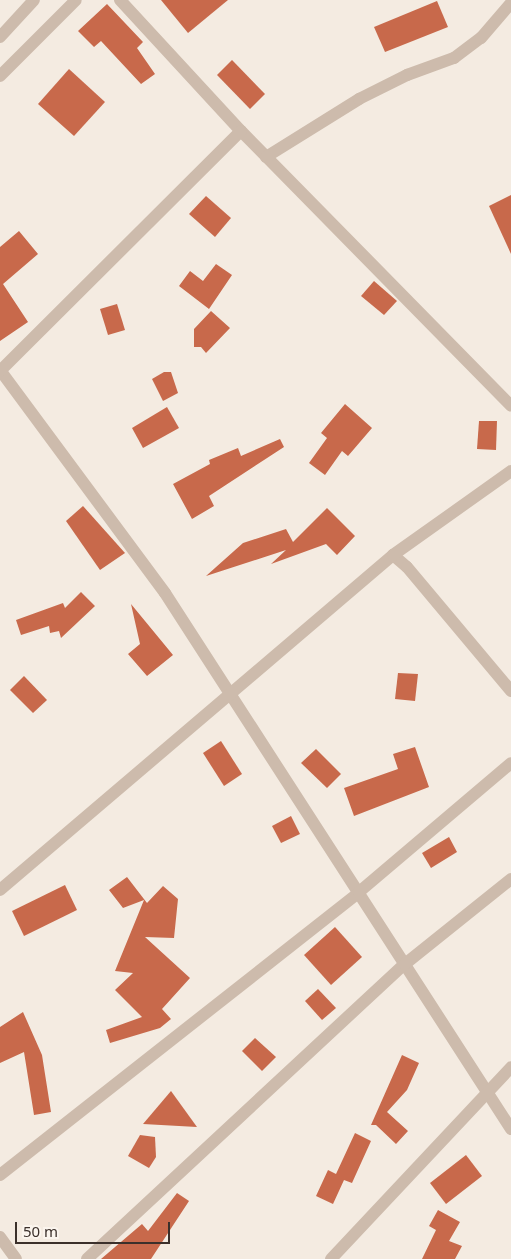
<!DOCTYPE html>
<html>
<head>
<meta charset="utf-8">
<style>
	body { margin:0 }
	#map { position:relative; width:511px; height:1259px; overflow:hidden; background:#f4ebe1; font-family:"Noto Sans",sans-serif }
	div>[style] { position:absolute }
	.building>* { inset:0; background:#c8694b }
	.minor>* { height:12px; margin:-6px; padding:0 6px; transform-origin:6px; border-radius:6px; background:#cdbbac }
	span { translate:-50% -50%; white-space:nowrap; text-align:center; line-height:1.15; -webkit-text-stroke:5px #fbf5ee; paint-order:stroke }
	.scale { position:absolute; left:15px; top:1222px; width:155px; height:22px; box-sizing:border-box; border:2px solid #3b302b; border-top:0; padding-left:6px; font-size:15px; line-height:18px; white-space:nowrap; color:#3b302b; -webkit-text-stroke:4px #fbf5ee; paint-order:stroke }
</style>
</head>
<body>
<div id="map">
	<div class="building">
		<div style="clip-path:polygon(161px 0,228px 0,188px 33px)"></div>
		<div style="clip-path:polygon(437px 1px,448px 27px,385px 52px,374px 27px)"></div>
		<div style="clip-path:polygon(107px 4px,143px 42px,137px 48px,155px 74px,141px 84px,101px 41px,94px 47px,78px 31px)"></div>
		<div style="clip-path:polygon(232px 60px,265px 94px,250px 109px,217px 75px)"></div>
		<div style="clip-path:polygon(69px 69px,105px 102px,74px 136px,38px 104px)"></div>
		<div style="clip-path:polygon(511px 195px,511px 254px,489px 206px)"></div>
		<div style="clip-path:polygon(206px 196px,231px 218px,215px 237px,189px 214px)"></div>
		<div style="clip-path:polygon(19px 231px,38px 254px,3px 284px,28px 322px,0 341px,0 247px)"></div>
		<div style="clip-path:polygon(216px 264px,232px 275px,209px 309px,179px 286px,190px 271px,203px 281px)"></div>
		<div style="clip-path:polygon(374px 281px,397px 301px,384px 315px,361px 296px)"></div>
		<div style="clip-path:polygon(117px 304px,125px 330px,108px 335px,100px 309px)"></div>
		<div style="clip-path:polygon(211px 311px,230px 328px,206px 353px,201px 347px,194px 347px,194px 329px)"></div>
		<div style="clip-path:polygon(164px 372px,171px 372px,178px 393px,163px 401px,152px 379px)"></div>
		<div style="clip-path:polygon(345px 404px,372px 428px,348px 456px,342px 451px,325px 475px,309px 463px,327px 438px,321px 433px)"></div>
		<div style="clip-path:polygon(167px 407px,179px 428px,143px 448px,132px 428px)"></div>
		<div style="clip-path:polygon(479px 421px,497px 421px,496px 450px,477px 449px)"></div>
		<div style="clip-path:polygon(280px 439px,284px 447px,209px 496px,214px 506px,192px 519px,173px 484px,210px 464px,209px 460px,238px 448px,241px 456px)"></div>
		<div style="clip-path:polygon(83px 506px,125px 553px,100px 570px,66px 521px)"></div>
		<div style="clip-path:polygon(327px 508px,355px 536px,337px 555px,326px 544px,271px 564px,286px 550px,206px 576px,243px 543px,286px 529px,293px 542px)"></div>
		<div style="clip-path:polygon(81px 592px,95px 606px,61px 638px,59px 631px,50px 633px,49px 626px,21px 635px,16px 620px,63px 603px,65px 608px)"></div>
		<div style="clip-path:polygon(131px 604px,173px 655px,147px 676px,128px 654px,140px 644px)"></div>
		<div style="clip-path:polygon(398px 673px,418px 674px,415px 701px,395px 699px)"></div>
		<div style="clip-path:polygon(24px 676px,47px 700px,33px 713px,10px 690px)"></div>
		<div style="clip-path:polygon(221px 741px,242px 774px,224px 786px,203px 753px)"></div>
		<div style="clip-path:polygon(415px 747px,429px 787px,354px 816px,344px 788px,398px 769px,393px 754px)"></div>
		<div style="clip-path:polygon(316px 749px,341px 774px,327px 788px,301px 763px)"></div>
		<div style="clip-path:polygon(291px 816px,300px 834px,281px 843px,272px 826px)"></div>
		<div style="clip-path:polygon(449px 837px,457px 852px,431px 868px,422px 853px)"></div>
		<div style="clip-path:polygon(127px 877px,147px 903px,163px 886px,178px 899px,174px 938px,145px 937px,190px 978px,162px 1009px,171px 1019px,160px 1028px,110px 1043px,106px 1030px,142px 1017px,115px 990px,133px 973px,115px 971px,144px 900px,123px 908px,109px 890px)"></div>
		<div style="clip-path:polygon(65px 885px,77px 910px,24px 936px,12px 911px)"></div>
		<div style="clip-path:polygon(335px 927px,362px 957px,331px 985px,304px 955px)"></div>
		<div style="clip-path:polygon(318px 989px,336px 1008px,322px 1020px,305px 1001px)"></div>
		<div style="clip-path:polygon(23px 1012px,42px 1055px,51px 1112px,34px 1115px,24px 1052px,0 1063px,0 1027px)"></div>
		<div style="clip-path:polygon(255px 1038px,276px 1057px,262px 1071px,242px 1051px)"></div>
		<div style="clip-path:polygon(402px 1055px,419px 1063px,407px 1090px,387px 1112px,408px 1131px,396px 1144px,376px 1125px,371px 1125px)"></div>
		<div style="clip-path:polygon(171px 1091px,197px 1127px,143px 1124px)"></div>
		<div style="clip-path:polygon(355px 1133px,371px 1141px,352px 1183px,344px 1180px,333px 1204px,316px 1196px,328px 1170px,336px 1174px)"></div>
		<div style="clip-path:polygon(140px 1135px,155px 1137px,156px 1157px,149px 1168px,128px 1156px)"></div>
		<div style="clip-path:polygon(466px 1155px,482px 1176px,446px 1204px,430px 1183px)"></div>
		<div style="clip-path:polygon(177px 1193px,189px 1201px,151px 1259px,101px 1259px,142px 1224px,148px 1231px)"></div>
		<div style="clip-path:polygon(438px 1210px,460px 1222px,449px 1241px,462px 1246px,455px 1259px,422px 1259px,436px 1230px,429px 1226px)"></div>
	</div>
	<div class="minor">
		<div style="left:120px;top:0;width:178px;rotate:47.3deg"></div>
		<div style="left:241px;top:131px;width:385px;rotate:45.5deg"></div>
		<div style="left:0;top:37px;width:50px;rotate:-47.4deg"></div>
		<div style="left:0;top:76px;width:107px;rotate:-45deg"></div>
		<div style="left:266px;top:157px;width:110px;rotate:-31.9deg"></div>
		<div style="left:359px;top:99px;width:54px;rotate:-26.6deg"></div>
		<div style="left:407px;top:75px;width:50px;rotate:-19.9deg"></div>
		<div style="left:454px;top:58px;width:34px;rotate:-37deg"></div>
		<div style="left:481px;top:38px;width:46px;rotate:-49.4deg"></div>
		<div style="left:0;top:370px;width:277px;rotate:53.5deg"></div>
		<div style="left:165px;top:593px;width:638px;rotate:57.16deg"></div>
		<div style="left:0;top:371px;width:340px;rotate:-44.9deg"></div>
		<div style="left:393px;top:555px;width:18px;rotate:41deg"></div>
		<div style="left:407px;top:567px;width:162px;rotate:50deg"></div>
		<div style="left:0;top:890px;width:516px;rotate:-40.44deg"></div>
		<div style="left:393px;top:555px;width:145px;rotate:-35.4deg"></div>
		<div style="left:0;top:1175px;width:457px;rotate:-38.2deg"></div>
		<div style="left:359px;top:892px;width:199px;rotate:-40.3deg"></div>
		<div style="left:0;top:1237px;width:27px;rotate:54deg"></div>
		<div style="left:87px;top:1259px;width:434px;rotate:-42.9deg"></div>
		<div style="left:405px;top:964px;width:136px;rotate:-38.7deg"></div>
		<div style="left:331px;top:1259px;width:263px;rotate:-46.8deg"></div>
	</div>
	<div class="scale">50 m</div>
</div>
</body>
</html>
